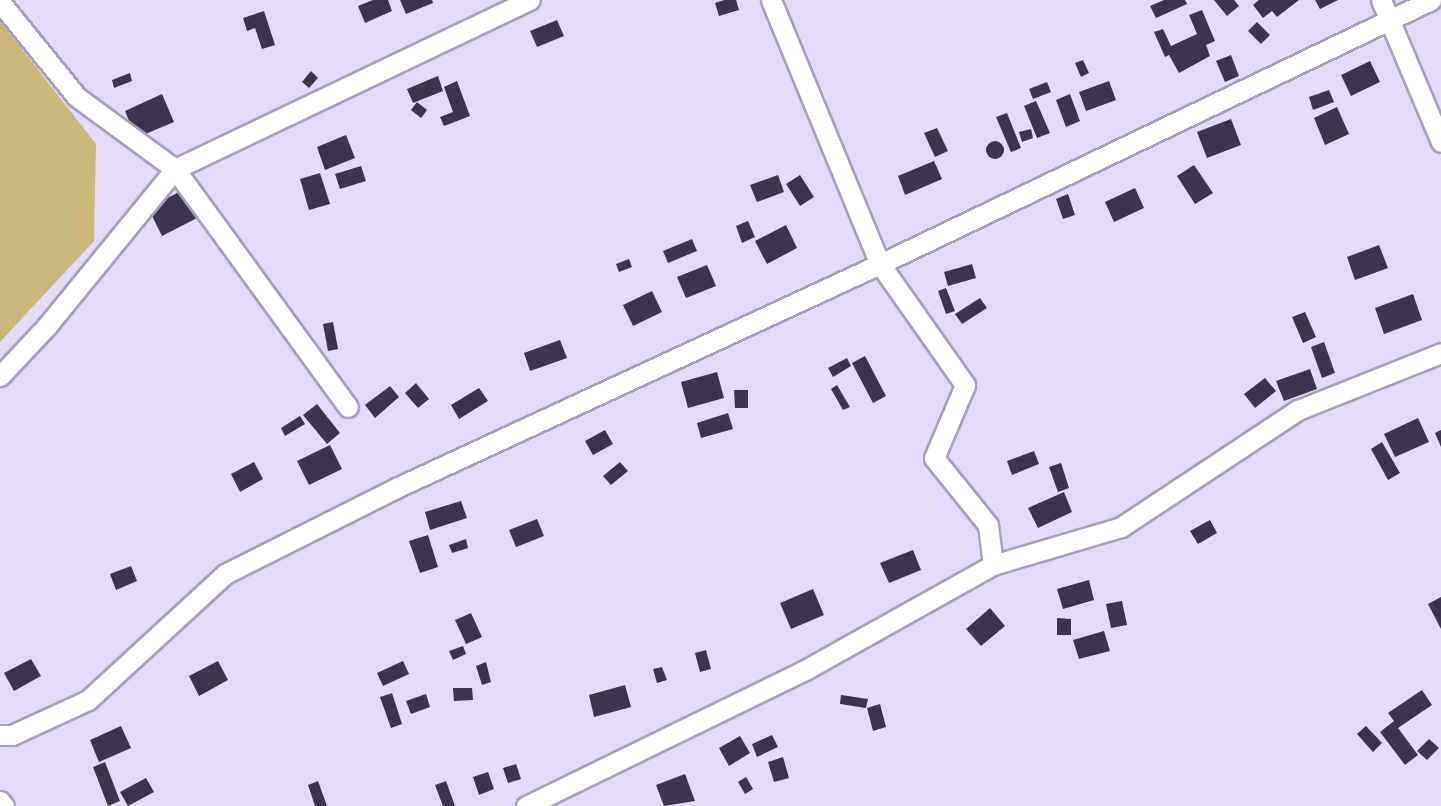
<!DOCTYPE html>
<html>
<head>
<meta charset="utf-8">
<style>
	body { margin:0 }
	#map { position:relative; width:1441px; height:806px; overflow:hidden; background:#e4daf9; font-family:Roboto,sans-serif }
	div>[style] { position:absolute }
	.green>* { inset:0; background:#cab87b }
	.building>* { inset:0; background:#3d354d }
	.round { border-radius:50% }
	.roads { filter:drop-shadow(2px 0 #a89fbc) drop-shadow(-2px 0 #a89fbc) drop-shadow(0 2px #a89fbc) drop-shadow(0 -2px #a89fbc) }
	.minor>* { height:19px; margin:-9.5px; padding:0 9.5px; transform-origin:9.5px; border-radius:9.5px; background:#fff }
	span { translate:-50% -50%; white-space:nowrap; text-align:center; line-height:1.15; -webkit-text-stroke:7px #efe9fc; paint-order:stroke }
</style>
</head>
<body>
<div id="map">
	<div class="green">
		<div style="clip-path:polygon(0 21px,96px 144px,94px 241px,0 342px)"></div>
	</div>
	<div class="building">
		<div style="clip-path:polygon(373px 0,388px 0,392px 11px,365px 23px,358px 6px)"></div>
		<div style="clip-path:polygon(400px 0,432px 0,433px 3px,406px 14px)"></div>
		<div style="clip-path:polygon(724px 0,736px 0,739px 10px,719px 16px,715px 3px)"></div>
		<div style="clip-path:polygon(1164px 0,1185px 0,1187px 4px,1156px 18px,1150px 6px)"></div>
		<div style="clip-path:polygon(1214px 0,1234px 0,1239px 6px,1227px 16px)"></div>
		<div style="clip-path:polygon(1259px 0,1299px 0,1277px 17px,1272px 11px,1263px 18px,1253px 5px)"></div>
		<div style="clip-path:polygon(1315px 0,1338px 0,1320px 9px)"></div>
		<div style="clip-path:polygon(1202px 10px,1215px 41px,1206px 45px,1210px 56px,1179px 73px,1169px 55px,1165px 57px,1154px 32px,1163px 29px,1171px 46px,1197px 34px,1189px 15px)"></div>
		<div style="clip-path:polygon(264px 11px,275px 45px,262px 49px,255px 28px,247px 31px,243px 18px)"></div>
		<div style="clip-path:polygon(557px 20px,564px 36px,537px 47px,530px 31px)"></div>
		<div style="clip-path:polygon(1257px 22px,1270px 35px,1261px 44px,1248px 31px)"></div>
		<div style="clip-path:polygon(1231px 55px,1239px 76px,1225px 82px,1216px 61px)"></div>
		<div style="clip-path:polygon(1083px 60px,1089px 73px,1081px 77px,1075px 63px)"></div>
		<div style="clip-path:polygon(1370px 61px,1380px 82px,1351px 96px,1341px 75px)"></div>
		<div style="clip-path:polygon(311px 71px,318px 78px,309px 88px,302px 82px)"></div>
		<div style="clip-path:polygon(130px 73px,132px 81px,114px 88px,112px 80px)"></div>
		<div style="clip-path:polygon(438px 76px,443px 91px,413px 103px,407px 89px)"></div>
		<div style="clip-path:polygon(457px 81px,470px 116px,444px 126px,440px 117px,453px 112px,444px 87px)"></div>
		<div style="clip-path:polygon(1109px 81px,1116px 100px,1086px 111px,1079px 92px)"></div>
		<div style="clip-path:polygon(1047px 82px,1051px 92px,1033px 99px,1029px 89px)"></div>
		<div style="clip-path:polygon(1329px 90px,1334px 102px,1313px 110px,1309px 97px)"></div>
		<div style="clip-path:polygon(162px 94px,174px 122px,136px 138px,125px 111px)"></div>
		<div style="clip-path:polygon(1070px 94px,1080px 121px,1066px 127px,1056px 100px)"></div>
		<div style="clip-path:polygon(1036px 101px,1050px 133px,1037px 138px,1024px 106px)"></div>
		<div style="clip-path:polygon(417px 102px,427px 110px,421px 118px,411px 110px)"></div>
		<div style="clip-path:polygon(1337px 107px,1349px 134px,1325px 145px,1314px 118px)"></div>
		<div style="clip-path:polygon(1007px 113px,1021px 148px,1011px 152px,996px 117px)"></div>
		<div style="clip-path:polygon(1231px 119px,1241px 145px,1207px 158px,1197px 132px)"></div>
		<div style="clip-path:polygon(937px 128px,948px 151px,935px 157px,924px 133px)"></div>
		<div style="clip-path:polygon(1031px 129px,1033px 138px,1022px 142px,1019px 132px)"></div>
		<div style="clip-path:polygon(346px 135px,355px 158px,325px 170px,317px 147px)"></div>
		<div class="round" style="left:986px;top:141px;width:18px;height:18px"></div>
		<div style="clip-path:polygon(934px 161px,942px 179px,905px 195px,898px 176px)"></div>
		<div style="clip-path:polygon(1194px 165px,1213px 193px,1195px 204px,1177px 176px)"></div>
		<div style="clip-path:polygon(361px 166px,366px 181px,340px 189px,335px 174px)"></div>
		<div style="clip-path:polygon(320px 173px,330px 204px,309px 210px,300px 179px)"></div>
		<div style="clip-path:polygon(778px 175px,784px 192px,757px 202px,750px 185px)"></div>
		<div style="clip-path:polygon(800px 175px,814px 197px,800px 206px,786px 184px)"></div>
		<div style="clip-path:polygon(1135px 188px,1144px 208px,1114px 222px,1105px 202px)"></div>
		<div style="clip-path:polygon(185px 189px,199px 217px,162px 236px,148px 208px)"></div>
		<div style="clip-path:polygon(1068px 194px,1075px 215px,1063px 219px,1056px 199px)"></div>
		<div style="clip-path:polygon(748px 221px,755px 237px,742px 243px,736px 226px)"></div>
		<div style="clip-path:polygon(786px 225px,797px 248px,767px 264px,755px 241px)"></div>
		<div style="clip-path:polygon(692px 239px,697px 251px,668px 263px,663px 251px)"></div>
		<div style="clip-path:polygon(1379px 245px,1388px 268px,1355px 280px,1347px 257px)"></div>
		<div style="clip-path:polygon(629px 259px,632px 267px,619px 272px,616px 264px)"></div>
		<div style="clip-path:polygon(972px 264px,976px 278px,948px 286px,944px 272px)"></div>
		<div style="clip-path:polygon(707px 265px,716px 286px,686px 298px,677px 277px)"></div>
		<div style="clip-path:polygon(946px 288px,955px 311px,946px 314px,938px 291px)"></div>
		<div style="clip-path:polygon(652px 291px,662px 312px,633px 326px,623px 305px)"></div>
		<div style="clip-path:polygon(1413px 294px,1422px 320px,1384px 334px,1375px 308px)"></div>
		<div style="clip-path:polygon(980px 298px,987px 308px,962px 324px,955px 314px)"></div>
		<div style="clip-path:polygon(1305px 312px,1316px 337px,1303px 343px,1292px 317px)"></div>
		<div style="clip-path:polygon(333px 322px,338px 349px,328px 351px,323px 324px)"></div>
		<div style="clip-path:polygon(560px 340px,567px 358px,530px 371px,524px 353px)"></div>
		<div style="clip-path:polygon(1324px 342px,1335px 373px,1322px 378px,1311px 347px)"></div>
		<div style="clip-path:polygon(865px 356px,886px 396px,873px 403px,852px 363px)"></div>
		<div style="clip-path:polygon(847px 358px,851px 366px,833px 377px,828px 368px)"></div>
		<div style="clip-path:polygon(1310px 369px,1317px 389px,1284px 401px,1276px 381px)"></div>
		<div style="clip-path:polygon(717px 372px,724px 398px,688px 408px,681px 382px)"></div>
		<div style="clip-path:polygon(1265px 378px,1276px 391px,1255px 408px,1244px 394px)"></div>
		<div style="clip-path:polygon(416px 383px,429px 399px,418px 408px,405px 393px)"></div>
		<div style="clip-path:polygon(837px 385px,850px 407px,843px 410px,831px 389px)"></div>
		<div style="clip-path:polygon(390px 386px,399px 397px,375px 418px,365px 405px)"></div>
		<div style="clip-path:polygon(479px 388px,488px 401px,459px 419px,451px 405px)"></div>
		<div style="clip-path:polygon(734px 390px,748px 390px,748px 408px,735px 408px)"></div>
		<div style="clip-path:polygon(317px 404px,340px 433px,327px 444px,303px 415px)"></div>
		<div style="clip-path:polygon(728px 413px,733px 429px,701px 438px,697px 423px)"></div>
		<div style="clip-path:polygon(300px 416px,305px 424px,285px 436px,281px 428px)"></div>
		<div style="clip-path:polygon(1418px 418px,1429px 442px,1395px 457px,1384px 434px)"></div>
		<div style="clip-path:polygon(605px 430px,613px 444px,593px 455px,585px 441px)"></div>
		<div style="clip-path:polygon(1441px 430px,1441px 447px,1435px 433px)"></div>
		<div style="clip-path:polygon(1382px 442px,1400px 473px,1388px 480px,1371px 449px)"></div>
		<div style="clip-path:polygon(330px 445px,342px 469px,309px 485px,297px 461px)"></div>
		<div style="clip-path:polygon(1034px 451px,1039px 464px,1012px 475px,1007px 461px)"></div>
		<div style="clip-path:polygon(254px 462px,263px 479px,240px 492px,231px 474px)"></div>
		<div style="clip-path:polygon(620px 462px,628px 471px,611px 485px,603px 476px)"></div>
		<div style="clip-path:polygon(1061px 463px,1069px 488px,1058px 492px,1049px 467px)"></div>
		<div style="clip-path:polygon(1064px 492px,1072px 512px,1038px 528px,1028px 508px)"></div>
		<div style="clip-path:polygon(461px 501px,467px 518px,430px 530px,425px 512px)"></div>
		<div style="clip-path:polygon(537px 519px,544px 536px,516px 547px,509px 530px)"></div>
		<div style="clip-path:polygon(1210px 520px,1217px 533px,1198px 544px,1190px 531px)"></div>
		<div style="clip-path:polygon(428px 535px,438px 567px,420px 573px,409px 541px)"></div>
		<div style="clip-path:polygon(466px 539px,468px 548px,452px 553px,449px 545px)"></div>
		<div style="clip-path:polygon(913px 550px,921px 570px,889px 583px,880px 563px)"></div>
		<div style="clip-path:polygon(131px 566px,137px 581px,116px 590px,110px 574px)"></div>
		<div style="clip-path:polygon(1089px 580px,1094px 600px,1063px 609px,1057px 589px)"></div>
		<div style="clip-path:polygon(813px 589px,824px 615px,791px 629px,780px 603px)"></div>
		<div style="clip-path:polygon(1441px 597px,1441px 629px,1428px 604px)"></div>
		<div style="clip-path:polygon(1122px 601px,1127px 625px,1111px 628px,1106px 604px)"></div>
		<div style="clip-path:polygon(990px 608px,1005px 626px,981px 646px,966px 629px)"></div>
		<div style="clip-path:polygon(471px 613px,482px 637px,466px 644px,455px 620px)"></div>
		<div style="clip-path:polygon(1057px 618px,1071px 619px,1071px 635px,1057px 635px)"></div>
		<div style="clip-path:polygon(1104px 631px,1110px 651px,1079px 659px,1073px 640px)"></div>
		<div style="clip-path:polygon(463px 646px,466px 654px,453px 660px,449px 651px)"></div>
		<div style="clip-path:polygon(706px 650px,711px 669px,700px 672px,695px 653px)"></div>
		<div style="clip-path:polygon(31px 659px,41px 676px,14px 691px,4px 673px)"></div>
		<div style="clip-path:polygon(218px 661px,228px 680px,199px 696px,189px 676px)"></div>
		<div style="clip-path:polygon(403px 661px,409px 674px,383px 686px,377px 673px)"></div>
		<div style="clip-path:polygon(486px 662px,491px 682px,482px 685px,476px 666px)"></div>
		<div style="clip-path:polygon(662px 667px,667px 680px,657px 683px,653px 669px)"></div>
		<div style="clip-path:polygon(625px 685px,631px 707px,594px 717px,589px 695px)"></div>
		<div style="clip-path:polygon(453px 688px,472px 688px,473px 700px,454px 701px)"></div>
		<div style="clip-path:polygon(1422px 690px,1432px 705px,1398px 728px,1418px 755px,1405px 765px,1380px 732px,1394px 721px,1388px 713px)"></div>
		<div style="clip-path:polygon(392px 693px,402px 724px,391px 728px,380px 697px)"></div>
		<div style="clip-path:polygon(426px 694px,430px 707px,411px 714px,406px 701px)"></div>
		<div style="clip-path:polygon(841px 695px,868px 699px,866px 708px,840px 704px)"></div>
		<div style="clip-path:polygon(880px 704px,886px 727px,873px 731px,867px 708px)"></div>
		<div style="clip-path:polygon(121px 726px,131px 748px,99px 762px,90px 740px)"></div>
		<div style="clip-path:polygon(1366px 726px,1382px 743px,1373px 752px,1357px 734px)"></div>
		<div style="clip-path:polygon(772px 735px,778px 747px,757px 757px,752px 744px)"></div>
		<div style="clip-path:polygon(740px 736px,750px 753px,729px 766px,719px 748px)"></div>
		<div style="clip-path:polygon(1429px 739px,1439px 748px,1427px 760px,1417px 751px)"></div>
		<div style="clip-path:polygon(783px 757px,789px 778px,774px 782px,768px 762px)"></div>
		<div style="clip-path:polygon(105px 762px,120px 801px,108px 806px,93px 767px)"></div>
		<div style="clip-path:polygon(516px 764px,521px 779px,508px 783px,503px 768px)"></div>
		<div style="clip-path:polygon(488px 772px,494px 789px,479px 795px,473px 777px)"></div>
		<div style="clip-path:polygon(685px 774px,695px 801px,664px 806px,656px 785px)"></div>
		<div style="clip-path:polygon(746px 777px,753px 789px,745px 794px,738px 782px)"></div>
		<div style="clip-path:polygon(146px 778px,154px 792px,128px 806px,120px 792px)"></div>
		<div style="clip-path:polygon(318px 781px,327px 806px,315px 806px,308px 785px)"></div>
		<div style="clip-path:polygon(446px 781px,455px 806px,443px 806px,435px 785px)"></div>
	</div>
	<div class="roads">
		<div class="minor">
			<div style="left:771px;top:0;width:286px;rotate:67.6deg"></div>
			<div style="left:880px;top:264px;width:148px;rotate:54.9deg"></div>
			<div style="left:965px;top:385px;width:79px;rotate:113deg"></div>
			<div style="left:934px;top:458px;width:86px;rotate:51.1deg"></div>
			<div style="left:988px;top:525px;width:40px;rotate:82.9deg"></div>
			<div style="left:1381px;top:0;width:154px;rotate:67.1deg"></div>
			<div style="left:0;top:2px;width:122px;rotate:51deg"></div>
			<div style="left:77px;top:97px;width:122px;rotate:36.3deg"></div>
			<div style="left:175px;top:169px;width:294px;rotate:54deg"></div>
			<div style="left:0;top:376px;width:69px;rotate:-46.8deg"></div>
			<div style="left:47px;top:326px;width:203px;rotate:-50.8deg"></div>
			<div style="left:175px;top:169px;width:393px;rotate:-25.5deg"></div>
			<div style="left:0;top:735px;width:12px"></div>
			<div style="left:12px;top:735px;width:84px;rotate:-24.7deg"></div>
			<div style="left:88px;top:700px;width:186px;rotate:-42.6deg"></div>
			<div style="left:225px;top:574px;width:191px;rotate:-26.7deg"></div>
			<div style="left:396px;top:488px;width:533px;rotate:-24.84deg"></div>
			<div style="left:880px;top:264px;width:611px;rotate:-25.6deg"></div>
			<div style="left:0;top:801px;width:6px;rotate:51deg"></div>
			<div style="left:526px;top:806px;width:310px;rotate:-26deg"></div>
			<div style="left:805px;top:670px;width:215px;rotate:-29.2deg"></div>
			<div style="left:993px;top:565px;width:134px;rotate:-16.5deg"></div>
			<div style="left:1121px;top:527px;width:212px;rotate:-33.5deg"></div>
			<div style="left:1298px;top:410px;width:154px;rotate:-21.7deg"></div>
		</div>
	</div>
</div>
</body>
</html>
